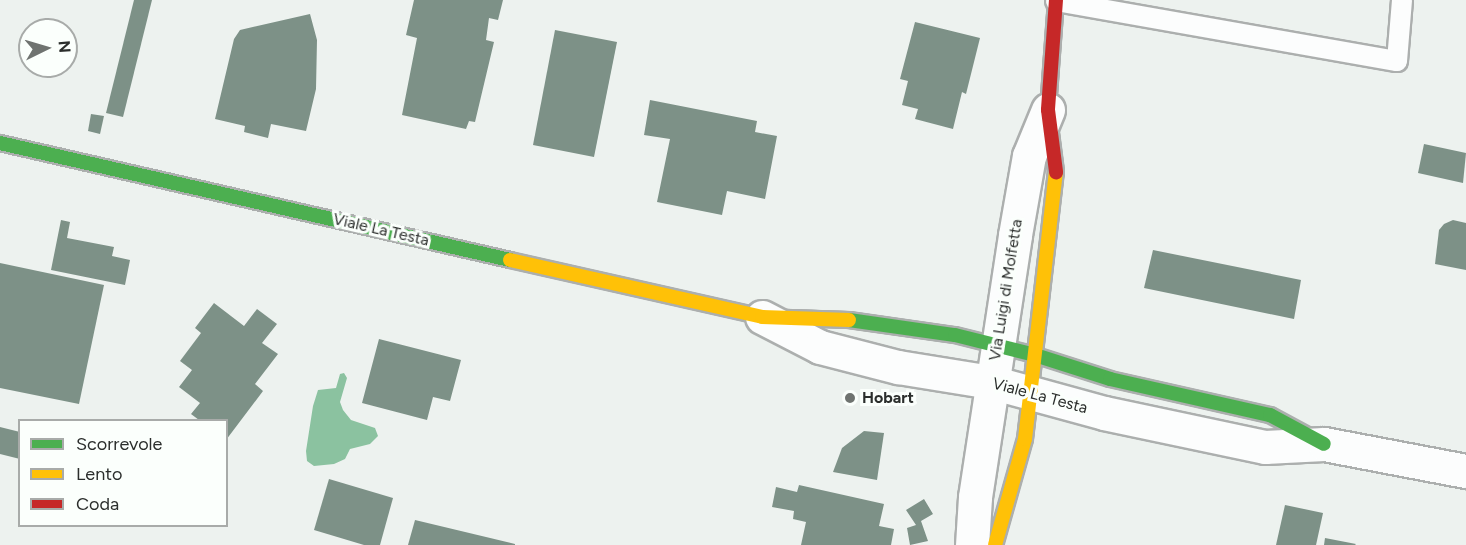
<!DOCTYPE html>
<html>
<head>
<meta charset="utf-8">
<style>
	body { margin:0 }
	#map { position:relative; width:1466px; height:545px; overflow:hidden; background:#edf2ef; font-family:Figtree,sans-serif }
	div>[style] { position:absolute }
	.water>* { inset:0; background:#8bc2a0 }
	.building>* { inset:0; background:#7d9187 }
	.roads { filter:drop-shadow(2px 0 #acafae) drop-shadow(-2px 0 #acafae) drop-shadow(0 2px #acafae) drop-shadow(0 -2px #acafae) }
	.lane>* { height:20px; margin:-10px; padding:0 10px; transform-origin:10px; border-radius:10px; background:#fcfdfd }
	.street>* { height:33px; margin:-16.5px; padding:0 16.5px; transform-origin:16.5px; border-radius:16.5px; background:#fcfdfd }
	.fast>* { height:14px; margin:-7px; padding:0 7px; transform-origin:7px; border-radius:7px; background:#4caf50 }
	.slow>* { height:14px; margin:-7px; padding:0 7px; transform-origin:7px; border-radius:7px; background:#ffc107 }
	.jam>* { height:14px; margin:-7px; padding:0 7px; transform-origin:7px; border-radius:7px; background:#c62828 }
	.dots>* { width:16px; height:16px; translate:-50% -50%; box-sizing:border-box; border:3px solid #fbfffc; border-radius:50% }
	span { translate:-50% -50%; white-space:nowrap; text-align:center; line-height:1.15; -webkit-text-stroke:6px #fbfffc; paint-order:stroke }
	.street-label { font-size:16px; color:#2b2e2c }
	.poi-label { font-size:16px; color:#2b2e2c; font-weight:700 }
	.left { translate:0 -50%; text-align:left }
	.legend { position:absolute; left:18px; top:419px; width:210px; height:108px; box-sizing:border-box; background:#fbfffc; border:2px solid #a8aba9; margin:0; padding:8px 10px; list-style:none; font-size:18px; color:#2b2e2c }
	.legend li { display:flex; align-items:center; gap:12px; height:30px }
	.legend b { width:30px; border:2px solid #a8aba9 }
	.north { position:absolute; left:18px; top:18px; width:60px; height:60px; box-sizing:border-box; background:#fbfffc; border:2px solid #a8aba9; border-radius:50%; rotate:85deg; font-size:16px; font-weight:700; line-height:24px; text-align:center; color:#2b2e2c }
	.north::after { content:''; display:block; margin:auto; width:21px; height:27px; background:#6f7370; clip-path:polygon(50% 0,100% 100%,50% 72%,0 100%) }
</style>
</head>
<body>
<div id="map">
	<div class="water">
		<div style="clip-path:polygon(344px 373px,347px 378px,340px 402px,343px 410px,351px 420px,375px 428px,378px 436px,370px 444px,350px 449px,345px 459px,334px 464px,314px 466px,307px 461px,306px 451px,313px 406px,318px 390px,336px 388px,340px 374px)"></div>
	</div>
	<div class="building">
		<div style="clip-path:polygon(134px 0,152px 0,123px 117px,106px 113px)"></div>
		<div style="clip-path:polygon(414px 0,503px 0,498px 20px,489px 18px,486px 40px,494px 42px,475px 122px,469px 121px,466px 129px,402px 115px,417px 38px,406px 35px)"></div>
		<div style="clip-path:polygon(310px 14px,317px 40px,316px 89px,306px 131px,271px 124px,268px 138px,244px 132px,245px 126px,215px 119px,234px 39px,240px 30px)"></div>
		<div style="clip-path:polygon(915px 22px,980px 38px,966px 94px,962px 92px,953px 129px,915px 119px,918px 109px,902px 105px,908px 81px,900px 79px)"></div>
		<div style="clip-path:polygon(555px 30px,617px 42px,594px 157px,533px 145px)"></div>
		<div style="clip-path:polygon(650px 100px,757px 121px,755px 132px,777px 136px,765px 199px,727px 191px,722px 215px,657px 202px,670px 139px,644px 135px)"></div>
		<div style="clip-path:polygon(91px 114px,104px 116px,100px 134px,88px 131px)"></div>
		<div style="clip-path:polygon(1424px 144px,1466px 153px,1463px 183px,1418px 173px)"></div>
		<div style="clip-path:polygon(61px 220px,70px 222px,67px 238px,114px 247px,112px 256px,130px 260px,125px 285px,51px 270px)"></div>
		<div style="clip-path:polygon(1453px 220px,1466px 223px,1466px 270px,1435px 264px,1439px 230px,1444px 224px)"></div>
		<div style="clip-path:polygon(1153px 250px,1301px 280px,1294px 319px,1144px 288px)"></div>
		<div style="clip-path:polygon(0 263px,104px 285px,79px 404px,0 388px)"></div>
		<div style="clip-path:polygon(214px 303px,244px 326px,257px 309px,277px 324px,262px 343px,278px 354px,255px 384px,263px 391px,226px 440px,226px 420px,199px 420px,191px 414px,200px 403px,179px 387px,192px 370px,180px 361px,201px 333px,195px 328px)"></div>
		<div style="clip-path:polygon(379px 339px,461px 360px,450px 401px,433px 397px,427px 420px,362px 403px)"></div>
		<div style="clip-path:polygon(0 427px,20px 432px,20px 459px,0 454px)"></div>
		<div style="clip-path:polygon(864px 431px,884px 433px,877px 480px,833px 472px,842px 448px)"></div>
		<div style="clip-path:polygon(329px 479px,393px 498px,380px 545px,364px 545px,314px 530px)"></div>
		<div style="clip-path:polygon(799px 485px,884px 504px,879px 526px,894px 529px,891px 545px,801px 545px,806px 522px,793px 519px,794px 511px,772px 507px,776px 487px,797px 492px)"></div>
		<div style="clip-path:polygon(924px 499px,933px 514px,921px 521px,928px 541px,910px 545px,907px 528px,916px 525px,906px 510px)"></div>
		<div style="clip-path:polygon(1285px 505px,1323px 513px,1316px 545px,1276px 545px)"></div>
		<div style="clip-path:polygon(415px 520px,515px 544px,515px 545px,408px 545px)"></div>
		<div style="clip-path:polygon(1325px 538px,1356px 544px,1355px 545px,1324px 545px)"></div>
	</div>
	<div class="roads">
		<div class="lane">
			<div style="left:1056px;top:1px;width:346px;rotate:10deg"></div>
			<div style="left:1397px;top:61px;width:61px;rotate:-85.3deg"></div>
		</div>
		<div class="street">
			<div style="left:762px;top:317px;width:65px;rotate:27.3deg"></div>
			<div style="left:820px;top:347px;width:81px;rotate:14.4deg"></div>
			<div style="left:898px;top:367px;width:94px;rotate:9.2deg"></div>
			<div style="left:991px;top:382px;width:117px;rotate:15.3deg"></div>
			<div style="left:1104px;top:413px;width:165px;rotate:11.9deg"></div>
			<div style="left:1265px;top:447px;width:59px;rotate:-2.9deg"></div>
			<div style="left:1324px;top:444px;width:145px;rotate:10.8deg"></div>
			<div style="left:972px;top:545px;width:48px;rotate:-86.4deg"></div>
			<div style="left:975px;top:497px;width:265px;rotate:-81.3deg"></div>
			<div style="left:1015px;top:235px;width:80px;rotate:-80deg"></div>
			<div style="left:1029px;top:156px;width:50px;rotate:-67.6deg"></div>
		</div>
		<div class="fast">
			<div style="left:0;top:143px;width:523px;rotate:12.92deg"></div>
			<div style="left:849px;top:320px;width:107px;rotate:8.1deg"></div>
			<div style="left:955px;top:335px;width:82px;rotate:14deg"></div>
			<div style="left:1035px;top:355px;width:79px;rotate:17.7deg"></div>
			<div style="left:1110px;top:379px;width:164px;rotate:12.7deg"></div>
			<div style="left:1270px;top:415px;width:61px;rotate:28.2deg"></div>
		</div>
		<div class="slow">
			<div style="left:510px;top:260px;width:258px;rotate:12.7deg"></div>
			<div style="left:762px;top:317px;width:87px;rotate:2deg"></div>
			<div style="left:995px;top:545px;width:110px;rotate:-74.2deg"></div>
			<div style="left:1025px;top:439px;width:269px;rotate:-83.4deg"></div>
		</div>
		<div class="jam">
			<div style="left:1056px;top:0;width:110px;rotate:94.2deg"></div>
			<div style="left:1048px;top:110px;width:63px;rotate:82.6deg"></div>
		</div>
	</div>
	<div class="dots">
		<div style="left:850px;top:398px;background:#6f7370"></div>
	</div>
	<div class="street-label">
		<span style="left:381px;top:230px;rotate:13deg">Viale La Testa</span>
		<span style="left:1006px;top:290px;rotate:-81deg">Via Luigi di Molfetta</span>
		<span style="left:1040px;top:396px;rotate:15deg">Viale La Testa</span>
	</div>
	<div class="poi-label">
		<span class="left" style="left:862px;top:398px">Hobart</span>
	</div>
	<ul class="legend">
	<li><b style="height:8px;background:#4caf50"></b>Scorrevole</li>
	<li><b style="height:8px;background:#ffc107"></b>Lento</li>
	<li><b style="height:8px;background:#c62828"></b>Coda</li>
	</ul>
	<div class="north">N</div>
</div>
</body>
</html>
